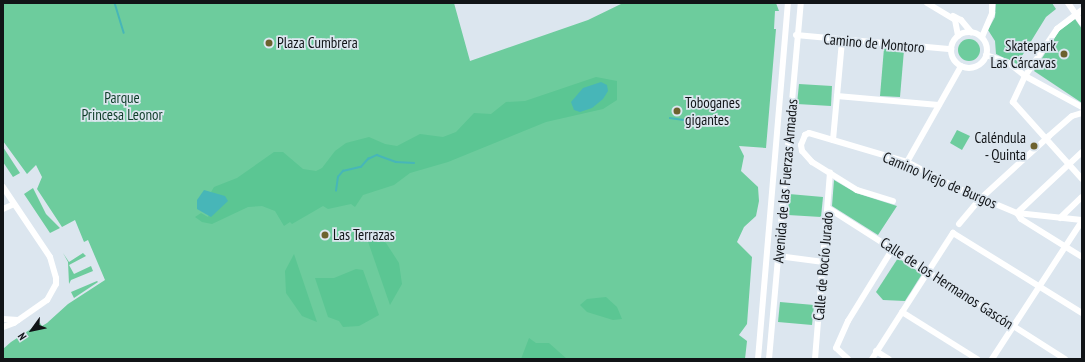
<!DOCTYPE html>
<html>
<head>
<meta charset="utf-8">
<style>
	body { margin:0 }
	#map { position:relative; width:1085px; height:362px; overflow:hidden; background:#dce6ef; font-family:"PT Sans Narrow",sans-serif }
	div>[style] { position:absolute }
	.green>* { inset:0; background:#6dcc9d }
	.round { border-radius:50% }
	.forest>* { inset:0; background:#5bc693 }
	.water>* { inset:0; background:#47b6b8 }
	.stream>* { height:1.5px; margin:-0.75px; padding:0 0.75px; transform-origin:0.75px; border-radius:0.75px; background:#47b6b8 }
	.minor>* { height:6px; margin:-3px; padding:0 3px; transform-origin:3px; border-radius:3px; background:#fff }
	.minor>.ring { margin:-3px; padding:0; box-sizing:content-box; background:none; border:6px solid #fff; border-radius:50% }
	.dots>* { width:11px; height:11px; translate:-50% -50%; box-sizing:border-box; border:2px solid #dce6ef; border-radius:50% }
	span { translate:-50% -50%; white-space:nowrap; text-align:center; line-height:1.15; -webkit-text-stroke:3.5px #dce6ef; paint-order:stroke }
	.poi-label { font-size:15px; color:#111417 }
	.left { translate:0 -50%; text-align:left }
	.right { translate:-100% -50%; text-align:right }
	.street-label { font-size:15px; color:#111417 }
	.park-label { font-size:15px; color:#103e2a }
	.frame { position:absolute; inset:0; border:4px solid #111417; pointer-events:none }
	.north { position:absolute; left:12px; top:310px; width:40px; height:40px; -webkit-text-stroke:3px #dce6ef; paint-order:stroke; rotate:237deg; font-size:11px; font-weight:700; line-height:16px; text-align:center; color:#111417 }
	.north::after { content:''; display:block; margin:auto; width:14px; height:18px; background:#111417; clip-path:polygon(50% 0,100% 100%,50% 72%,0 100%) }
</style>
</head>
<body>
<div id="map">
	<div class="green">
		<div style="clip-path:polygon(3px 3px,454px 3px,470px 61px,588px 20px,623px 3px,776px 3px,779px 11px,775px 11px,774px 29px,776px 29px,766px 148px,739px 146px,744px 156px,741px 171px,758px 187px,759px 201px,756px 216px,744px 227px,737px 242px,752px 257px,747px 324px,739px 335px,747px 341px,745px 359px,3px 359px,3px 349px,11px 342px,40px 323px,42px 326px,47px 323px,68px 304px,105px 280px,88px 240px,84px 242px,75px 220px,62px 227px,37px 189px,42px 177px,36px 165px,27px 174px,3px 141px)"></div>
		<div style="clip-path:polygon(996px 3px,1052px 3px,1056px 9px,1046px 17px,1017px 64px,996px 54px,995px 41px,988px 30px,995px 17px)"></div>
		<div style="clip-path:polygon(1075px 19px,1082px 29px,1082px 103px,1034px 71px,1059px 31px)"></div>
		<div class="round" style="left:958px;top:39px;width:22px;height:22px"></div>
		<div style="clip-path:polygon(884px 48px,904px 50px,900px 97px,880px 96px)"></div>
		<div style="clip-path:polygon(799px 84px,832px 86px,831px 106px,797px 104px)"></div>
		<div style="clip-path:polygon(957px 130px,970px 136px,962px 150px,950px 143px)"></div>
		<div style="clip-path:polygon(3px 147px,20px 173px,13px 177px,3px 162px)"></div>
		<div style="clip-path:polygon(834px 180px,856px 193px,897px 206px,878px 235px,832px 206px)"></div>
		<div style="clip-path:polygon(33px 188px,46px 214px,60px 228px,50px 233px,24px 194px)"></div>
		<div style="clip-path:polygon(789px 194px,823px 197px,821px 217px,788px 215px)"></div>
		<div style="clip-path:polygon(63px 253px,69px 262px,83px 253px,86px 256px,69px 265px,74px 274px,91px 266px,93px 271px,71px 280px,69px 284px,68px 262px)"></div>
		<div style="clip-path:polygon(898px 258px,922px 274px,905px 301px,883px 300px,876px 292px)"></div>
		<div style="clip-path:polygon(97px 281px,98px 282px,74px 298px,71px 292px)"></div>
		<div style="clip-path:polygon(780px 302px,814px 305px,812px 325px,778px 322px)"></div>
	</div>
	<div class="forest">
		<div style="clip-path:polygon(596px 77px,617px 81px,617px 100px,603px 109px,546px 122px,448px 162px,410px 173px,394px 185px,363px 195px,355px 207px,351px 204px,328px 209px,323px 206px,292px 224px,290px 222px,284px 226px,275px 211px,262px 206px,248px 207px,212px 224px,202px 222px,195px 217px,201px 213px,208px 217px,217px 196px,211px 192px,214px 187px,237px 178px,274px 152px,283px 152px,303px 169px,316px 171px,322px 168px,335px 151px,346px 143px,369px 137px,385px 144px,397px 146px,420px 134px,443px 137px,456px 132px,474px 113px,491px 114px,506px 102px,525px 101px)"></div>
		<div style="clip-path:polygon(364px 230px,386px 243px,399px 263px,402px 284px,390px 305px)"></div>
		<div style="clip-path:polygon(294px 254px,317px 322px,302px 316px,286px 293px,285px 271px)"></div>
		<div style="clip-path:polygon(356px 269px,363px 270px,379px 315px,359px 326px,343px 327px,339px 321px,328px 317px,315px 278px,334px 278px)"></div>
		<div style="clip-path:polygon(606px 297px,617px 307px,622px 319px,613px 320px,587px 312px,580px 305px,587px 299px)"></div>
		<div style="clip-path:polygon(529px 338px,536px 343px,549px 343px,567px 359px,521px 359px)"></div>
	</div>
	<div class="water">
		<div style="clip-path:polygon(601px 82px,607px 85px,608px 91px,603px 99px,592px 108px,580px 112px,574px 110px,571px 102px,583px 88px)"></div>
		<div style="clip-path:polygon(204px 190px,225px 196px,228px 201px,211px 217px,197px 209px,197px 200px)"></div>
	</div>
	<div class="stream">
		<div style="left:115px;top:3px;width:31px;rotate:73deg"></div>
		<div style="left:670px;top:118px;width:30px;rotate:8deg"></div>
		<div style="left:336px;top:191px;width:14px;rotate:-82deg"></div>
		<div style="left:338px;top:177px;width:8px;rotate:-50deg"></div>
		<div style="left:343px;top:171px;width:18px;rotate:-13deg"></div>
		<div style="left:361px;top:167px;width:11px;rotate:-49deg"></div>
		<div style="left:368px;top:159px;width:10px;rotate:-24deg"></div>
		<div style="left:377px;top:155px;width:20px;rotate:20deg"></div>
		<div style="left:396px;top:162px;width:18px;rotate:3deg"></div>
	</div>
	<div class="minor">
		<div style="left:927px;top:3px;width:33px;rotate:31deg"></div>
		<div style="left:955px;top:20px;width:16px;rotate:79deg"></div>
		<div style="left:1068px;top:3px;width:24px;rotate:55deg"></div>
		<div style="left:1082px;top:10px;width:31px;rotate:143deg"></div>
		<div style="left:1057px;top:29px;width:57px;rotate:124.2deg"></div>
		<div style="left:1025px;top:76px;width:29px;rotate:115deg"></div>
		<div style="left:1013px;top:102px;width:103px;rotate:48.1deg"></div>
		<div style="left:953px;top:16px;width:9px;rotate:27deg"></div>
		<div style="left:961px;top:20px;width:16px;rotate:50deg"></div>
		<div class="ring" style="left:951px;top:32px;width:30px;height:30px"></div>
		<div style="left:796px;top:35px;width:156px;rotate:5.2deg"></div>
		<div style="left:982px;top:37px;width:26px;rotate:-67deg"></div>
		<div style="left:992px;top:13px;width:10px;rotate:-90deg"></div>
		<div style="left:986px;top:55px;width:24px;rotate:19deg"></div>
		<div style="left:1009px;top:63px;width:21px;rotate:39deg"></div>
		<div style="left:1025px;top:76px;width:65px;rotate:28.5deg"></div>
		<div style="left:837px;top:96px;width:102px;rotate:5deg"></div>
		<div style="left:833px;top:140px;width:99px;rotate:-84.8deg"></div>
		<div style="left:907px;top:162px;width:110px;rotate:-60.6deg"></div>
		<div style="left:3px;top:187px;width:84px;rotate:56.1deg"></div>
		<div style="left:50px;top:257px;width:22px;rotate:74deg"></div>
		<div style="left:56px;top:278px;width:6px;rotate:90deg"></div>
		<div style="left:56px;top:284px;width:18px;rotate:119deg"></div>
		<div style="left:47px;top:300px;width:40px;rotate:145.1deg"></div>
		<div style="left:14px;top:323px;width:12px;rotate:160deg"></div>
		<div style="left:893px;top:201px;width:38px;rotate:-163deg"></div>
		<div style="left:857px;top:190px;width:53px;rotate:-148.1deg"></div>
		<div style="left:812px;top:162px;width:15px;rotate:-132deg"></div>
		<div style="left:802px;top:151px;width:6px;rotate:-99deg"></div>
		<div style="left:801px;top:145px;width:11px;rotate:-68deg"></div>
		<div style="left:805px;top:135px;width:4px;rotate:-27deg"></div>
		<div style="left:809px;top:133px;width:102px;rotate:16.5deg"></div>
		<div style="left:907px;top:162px;width:54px;rotate:27.5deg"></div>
		<div style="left:955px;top:187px;width:67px;rotate:22.8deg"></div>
		<div style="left:1017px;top:213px;width:65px;rotate:6.1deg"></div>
		<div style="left:828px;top:208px;width:281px;rotate:32.5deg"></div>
		<div style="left:3px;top:209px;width:12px;rotate:-24deg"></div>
		<div style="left:1017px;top:213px;width:89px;rotate:-43.2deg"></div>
		<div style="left:1017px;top:213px;width:7px;rotate:56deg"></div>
		<div style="left:1021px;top:219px;width:72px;rotate:31.9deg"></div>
		<div style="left:1060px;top:218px;width:30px;rotate:-44deg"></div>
		<div style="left:959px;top:224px;width:31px;rotate:-50deg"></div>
		<div style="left:979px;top:200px;width:95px;rotate:-42.4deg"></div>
		<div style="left:1049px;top:136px;width:30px;rotate:-41deg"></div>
		<div style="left:1072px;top:116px;width:10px;rotate:-17deg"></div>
		<div style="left:778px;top:256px;width:46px;rotate:7.4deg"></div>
		<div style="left:902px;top:312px;width:89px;rotate:32.1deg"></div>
		<div style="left:3px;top:319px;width:15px;rotate:4deg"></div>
		<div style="left:876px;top:351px;width:15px;rotate:32deg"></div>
		<div style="left:758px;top:359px;width:357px;rotate:-85.2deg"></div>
		<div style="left:769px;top:359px;width:357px;rotate:-84.9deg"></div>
		<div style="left:815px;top:359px;width:187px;rotate:-85.4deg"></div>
		<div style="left:848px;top:359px;width:16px;rotate:-137deg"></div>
		<div style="left:836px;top:348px;width:30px;rotate:-66deg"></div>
		<div style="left:848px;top:321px;width:86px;rotate:-58.3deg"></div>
		<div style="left:872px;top:359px;width:150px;rotate:-57.3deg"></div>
		<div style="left:953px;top:233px;width:152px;rotate:31.8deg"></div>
		<div style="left:992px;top:359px;width:165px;rotate:-56.9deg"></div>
	</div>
	<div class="dots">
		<div style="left:269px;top:43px;background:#6d622f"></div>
		<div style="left:1064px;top:54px;background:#6d622f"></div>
		<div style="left:677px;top:111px;background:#6d622f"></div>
		<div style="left:1034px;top:146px;background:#6d622f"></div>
		<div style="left:325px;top:235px;background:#6d622f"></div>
	</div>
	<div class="poi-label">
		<span class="left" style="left:277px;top:43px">Plaza Cumbrera</span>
		<span class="right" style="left:1056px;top:54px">Skatepark<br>Las Cárcavas</span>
		<span class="left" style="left:685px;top:111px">Toboganes<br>gigantes</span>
		<span class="right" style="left:1026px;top:146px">Caléndula<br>- Quinta</span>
		<span class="left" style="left:333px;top:235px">Las Terrazas</span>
	</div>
	<div class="street-label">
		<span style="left:874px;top:43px;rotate:5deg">Camino de Montoro</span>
		<span style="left:940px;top:180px;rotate:23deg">Camino Viejo de Burgos</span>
		<span style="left:785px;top:181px;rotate:-85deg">Avenida de las Fuerzas Armadas</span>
		<span style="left:823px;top:266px;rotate:-85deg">Calle de Rocío Jurado</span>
		<span style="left:947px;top:283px;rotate:33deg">Calle de los Hermanos Gascón</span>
	</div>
	<div class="park-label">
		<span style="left:122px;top:106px">Parque<br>Princesa Leonor</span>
	</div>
	<div class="frame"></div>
	<div class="north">N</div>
</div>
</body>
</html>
